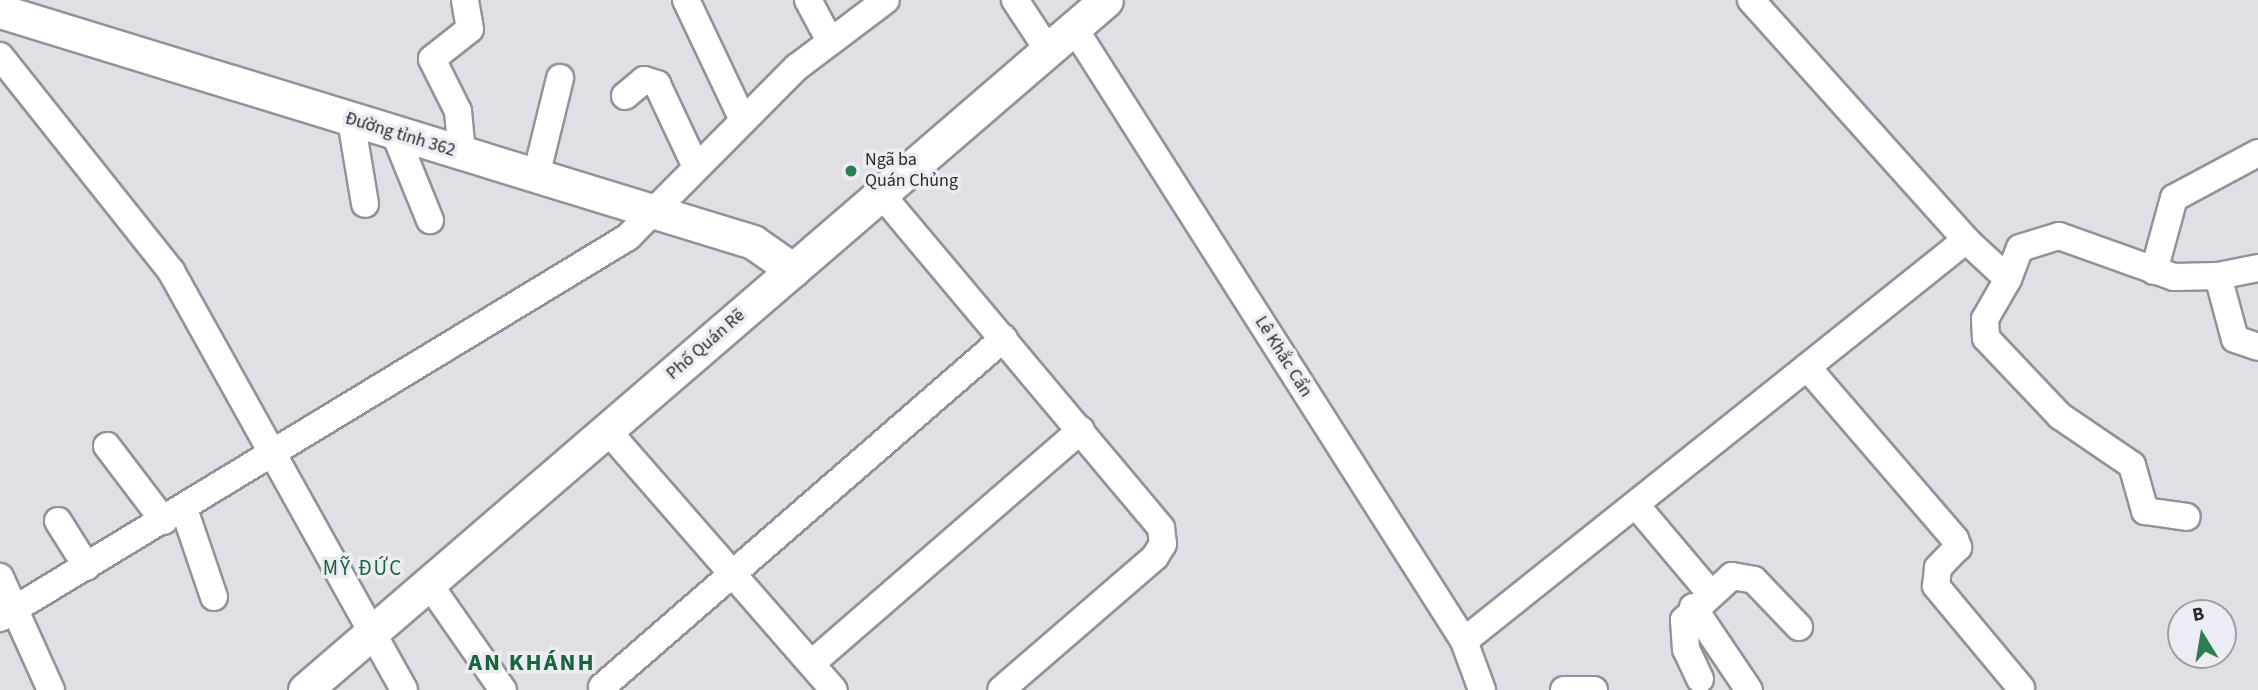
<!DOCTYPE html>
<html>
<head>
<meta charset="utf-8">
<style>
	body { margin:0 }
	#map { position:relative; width:2258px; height:690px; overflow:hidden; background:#e0dfe6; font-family:"Source Sans 3",sans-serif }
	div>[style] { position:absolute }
	.roads { filter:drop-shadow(2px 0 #939299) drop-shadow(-2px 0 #939299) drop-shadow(0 2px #939299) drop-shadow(0 -2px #939299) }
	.minor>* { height:26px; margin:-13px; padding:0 13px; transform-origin:13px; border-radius:13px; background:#fff }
	.major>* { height:33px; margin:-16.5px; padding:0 16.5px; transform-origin:16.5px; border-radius:16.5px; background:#fff }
	.dots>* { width:19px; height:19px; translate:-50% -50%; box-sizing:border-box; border:4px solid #edecf4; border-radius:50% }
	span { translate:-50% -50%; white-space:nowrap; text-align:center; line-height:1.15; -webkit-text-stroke:7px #edecf4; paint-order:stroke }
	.street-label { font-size:18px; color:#2a292c }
	.poi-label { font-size:18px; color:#2a292c }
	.left { translate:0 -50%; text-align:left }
	.quarter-label { font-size:21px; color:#18653b; letter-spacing:2px }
	.district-label { font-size:24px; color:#18653b; font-weight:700; letter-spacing:2px }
	.north { position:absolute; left:2167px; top:599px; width:70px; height:70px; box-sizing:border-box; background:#edecf4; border:2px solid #9f9ea4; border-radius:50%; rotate:349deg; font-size:19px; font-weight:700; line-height:28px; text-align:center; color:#2a292c }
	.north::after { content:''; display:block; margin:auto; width:24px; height:32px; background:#2c7e4f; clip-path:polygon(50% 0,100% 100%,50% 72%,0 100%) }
</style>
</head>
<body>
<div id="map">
	<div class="roads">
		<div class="minor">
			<div style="left:686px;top:0;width:131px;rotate:64.6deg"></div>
			<div style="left:808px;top:0;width:47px;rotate:61.8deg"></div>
			<div style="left:1015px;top:0;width:60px;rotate:56.6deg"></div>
			<div style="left:1751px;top:0;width:322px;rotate:48.1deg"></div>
			<div style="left:1966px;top:240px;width:57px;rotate:42.9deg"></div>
			<div style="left:2008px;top:279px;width:33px;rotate:-69deg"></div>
			<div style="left:2020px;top:248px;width:41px;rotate:-17.1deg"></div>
			<div style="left:2059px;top:236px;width:122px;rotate:19.6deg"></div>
			<div style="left:2174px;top:277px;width:44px;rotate:-1.3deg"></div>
			<div style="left:2218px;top:276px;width:65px;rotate:74.9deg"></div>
			<div style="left:2235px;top:339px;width:24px;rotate:19deg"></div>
			<div style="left:1074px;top:28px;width:727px;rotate:57.53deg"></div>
			<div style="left:1464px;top:641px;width:52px;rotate:69.8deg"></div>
			<div style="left:0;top:56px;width:275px;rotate:51.5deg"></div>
			<div style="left:171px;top:271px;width:479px;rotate:60.9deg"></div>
			<div style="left:625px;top:96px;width:25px;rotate:-40deg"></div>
			<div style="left:644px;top:80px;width:14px;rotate:17deg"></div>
			<div style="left:657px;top:84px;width:92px;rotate:64.8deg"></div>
			<div style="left:351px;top:120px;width:85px;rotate:80.5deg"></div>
			<div style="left:395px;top:134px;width:93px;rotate:67.9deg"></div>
			<div style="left:462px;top:154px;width:43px;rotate:-95.3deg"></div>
			<div style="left:458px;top:111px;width:58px;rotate:-116.6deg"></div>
			<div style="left:432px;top:59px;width:48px;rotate:-38.3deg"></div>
			<div style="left:470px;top:29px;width:29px;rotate:-100deg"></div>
			<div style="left:536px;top:176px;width:101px;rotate:-76.2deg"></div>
			<div style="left:881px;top:194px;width:436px;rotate:50deg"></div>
			<div style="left:1161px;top:528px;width:16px;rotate:83deg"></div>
			<div style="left:1163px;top:544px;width:15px;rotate:122deg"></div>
			<div style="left:1155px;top:557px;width:203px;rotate:139.2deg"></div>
			<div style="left:2154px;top:271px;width:76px;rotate:-74.7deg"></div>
			<div style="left:2174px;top:198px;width:95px;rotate:-28.2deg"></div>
			<div style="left:2218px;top:276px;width:41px;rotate:-11.3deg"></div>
			<div style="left:2008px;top:279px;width:46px;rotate:119.9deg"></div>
			<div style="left:1985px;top:319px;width:19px;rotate:87deg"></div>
			<div style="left:1986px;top:338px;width:108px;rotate:46.5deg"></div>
			<div style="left:2060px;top:416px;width:87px;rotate:34.2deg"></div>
			<div style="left:2132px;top:465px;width:48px;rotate:74.2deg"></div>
			<div style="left:2145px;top:511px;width:42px;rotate:8.1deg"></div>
			<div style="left:1807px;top:367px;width:227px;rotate:49.3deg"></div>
			<div style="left:1955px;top:539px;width:9px;rotate:69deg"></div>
			<div style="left:1958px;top:547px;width:29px;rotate:134deg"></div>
			<div style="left:1938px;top:568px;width:18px;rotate:96deg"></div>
			<div style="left:1936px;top:586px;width:133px;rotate:50.2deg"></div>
			<div style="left:607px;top:430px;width:345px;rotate:48.9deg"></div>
			<div style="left:107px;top:446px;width:94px;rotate:52.8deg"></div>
			<div style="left:1636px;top:505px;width:115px;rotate:49.9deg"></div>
			<div style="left:184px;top:509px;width:93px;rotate:71.2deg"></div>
			<div style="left:58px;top:521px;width:54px;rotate:57.8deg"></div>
			<div style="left:0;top:577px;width:124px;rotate:65.7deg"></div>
			<div style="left:429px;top:584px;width:129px;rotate:55.1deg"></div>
			<div style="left:1693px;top:607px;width:100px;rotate:56deg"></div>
			<div style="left:0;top:618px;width:735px;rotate:-31.24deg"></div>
			<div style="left:628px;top:237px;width:240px;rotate:-45.2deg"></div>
			<div style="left:797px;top:67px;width:111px;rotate:-37deg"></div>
			<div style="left:1464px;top:641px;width:642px;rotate:-38.62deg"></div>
			<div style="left:812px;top:663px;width:356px;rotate:-40.9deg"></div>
			<div style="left:1700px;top:679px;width:33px;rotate:-115deg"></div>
			<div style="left:1686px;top:649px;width:29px;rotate:-94deg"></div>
			<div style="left:1684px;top:620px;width:65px;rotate:-42.5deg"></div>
			<div style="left:1732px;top:576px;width:22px;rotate:10deg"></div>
			<div style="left:1754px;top:580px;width:65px;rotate:46.2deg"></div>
			<div style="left:602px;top:687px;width:532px;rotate:-40.96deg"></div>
			<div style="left:1564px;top:690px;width:30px"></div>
		</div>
		<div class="major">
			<div style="left:0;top:11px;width:788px;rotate:17.05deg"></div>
			<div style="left:753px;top:242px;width:49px;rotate:35deg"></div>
			<div style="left:305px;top:690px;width:1057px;rotate:-40.74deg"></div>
		</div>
	</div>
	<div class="dots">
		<div style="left:851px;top:171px;background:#2c7e4f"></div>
	</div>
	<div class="street-label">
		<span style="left:400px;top:135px;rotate:17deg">Đường tỉnh 362</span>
		<span style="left:706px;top:345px;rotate:-41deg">Phố Quán Rẽ</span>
		<span style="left:1283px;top:357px;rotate:58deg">Lê Khắc Cẩn</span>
	</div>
	<div class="poi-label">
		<span class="left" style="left:865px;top:171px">Ngã ba<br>Quán Chủng</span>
	</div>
	<div class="quarter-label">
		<span style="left:363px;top:568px">MỸ ĐỨC</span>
	</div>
	<div class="district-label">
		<span style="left:532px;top:663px">AN KHÁNH</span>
	</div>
	<div class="north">B</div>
</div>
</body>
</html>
